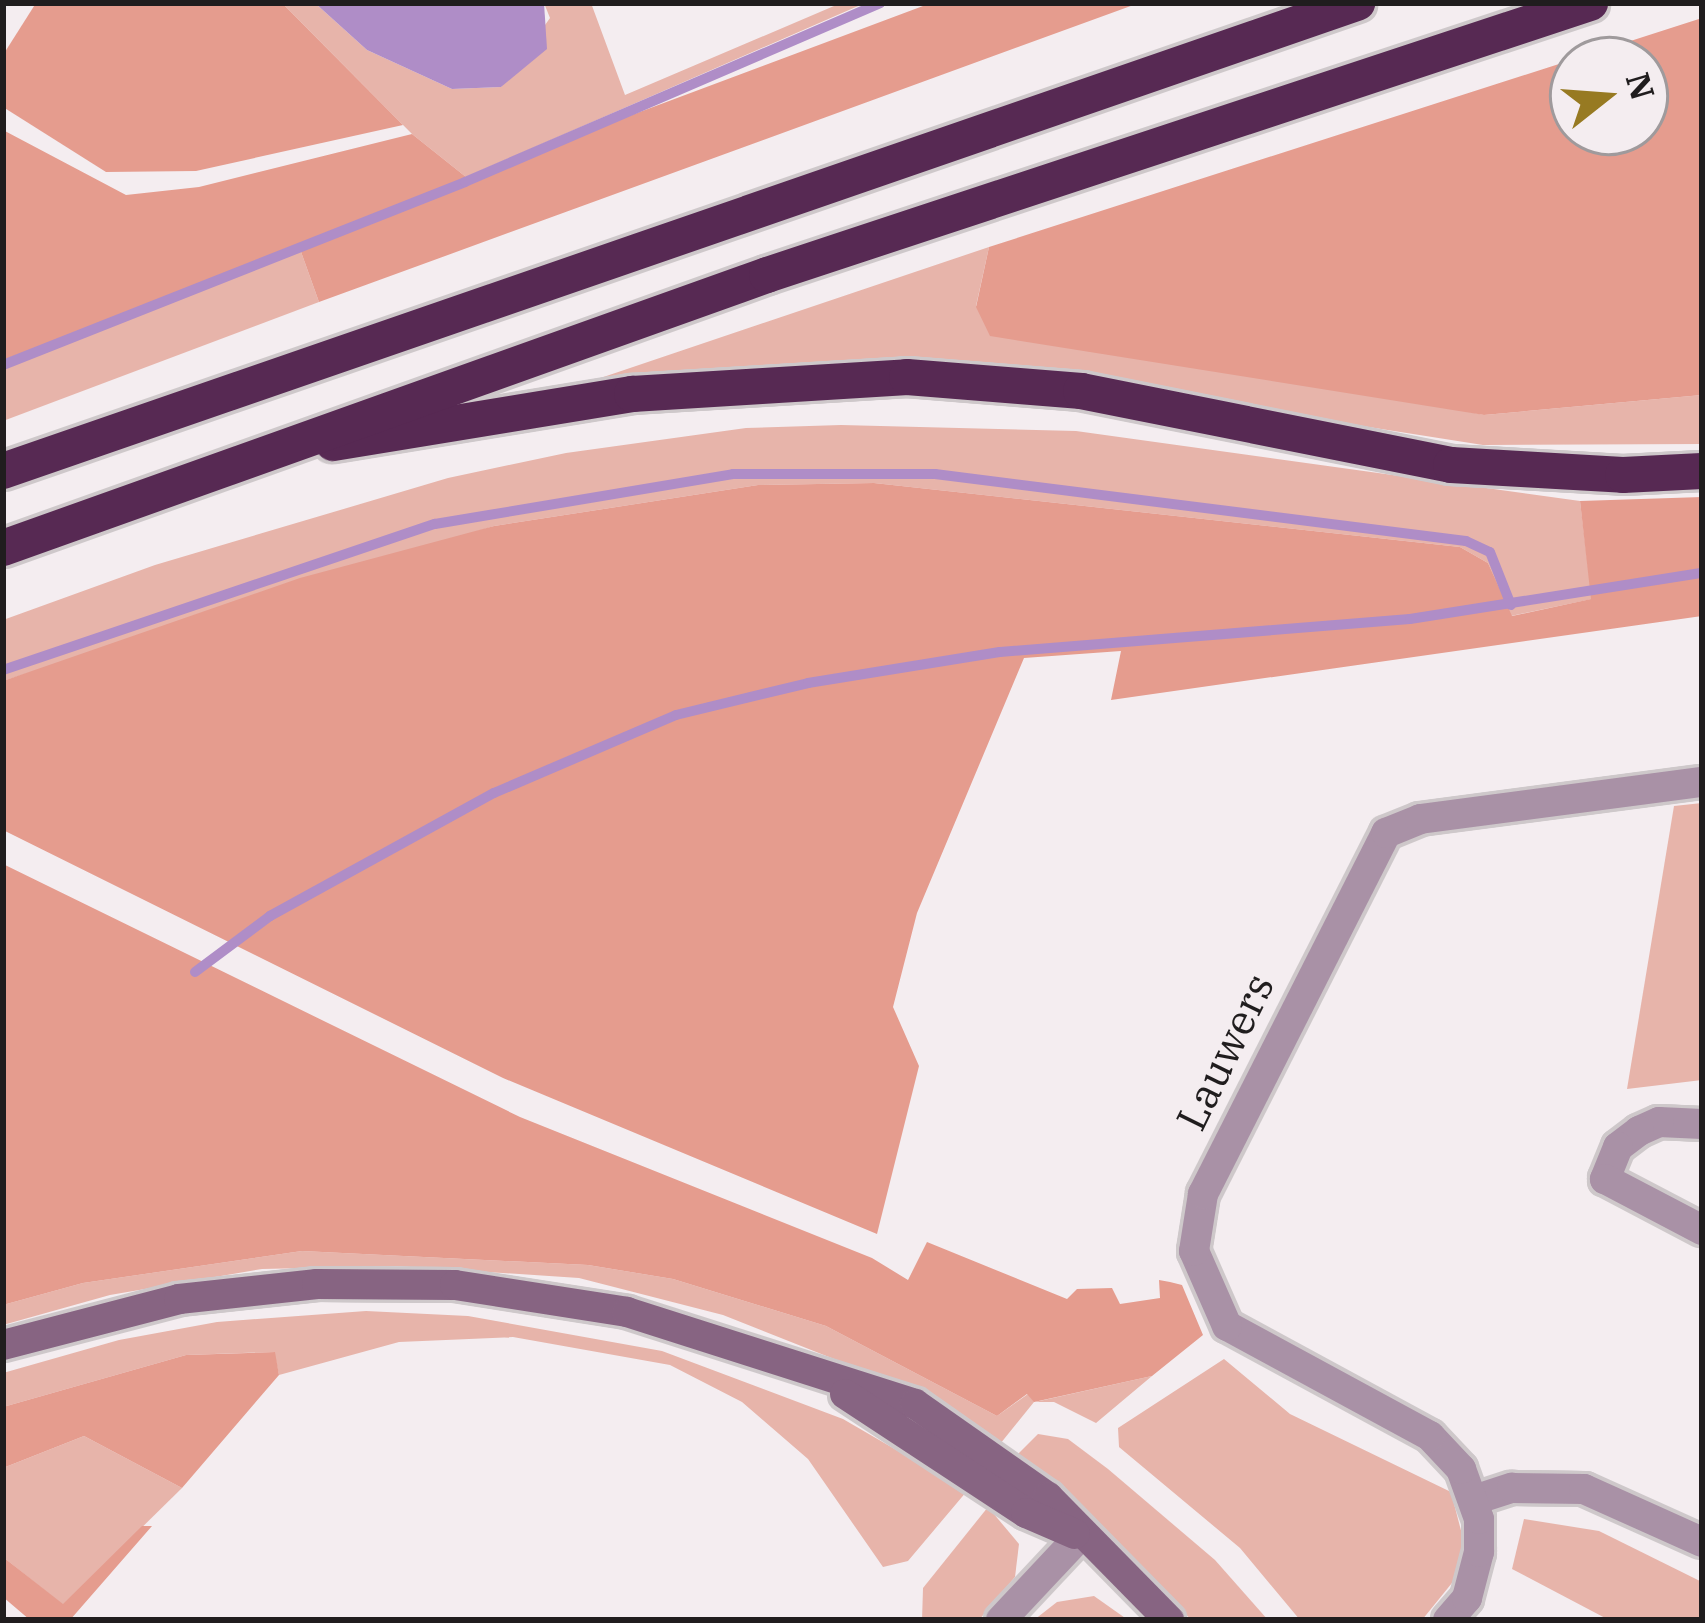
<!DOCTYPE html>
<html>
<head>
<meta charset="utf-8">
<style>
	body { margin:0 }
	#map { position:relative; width:1705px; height:1623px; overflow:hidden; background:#f4edf0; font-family:"IBM Plex Serif",serif }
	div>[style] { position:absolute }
	.green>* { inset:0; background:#e7b4aa }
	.forest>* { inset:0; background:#e59c8e }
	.water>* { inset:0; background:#af8dc7 }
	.stream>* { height:10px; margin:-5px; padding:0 5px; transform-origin:5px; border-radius:5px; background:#af8dc7 }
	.roads { filter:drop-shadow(3px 0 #cec8ca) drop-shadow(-3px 0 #cec8ca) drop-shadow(0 3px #cec8ca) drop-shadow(0 -3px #cec8ca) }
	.street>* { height:30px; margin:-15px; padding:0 15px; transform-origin:15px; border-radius:15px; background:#a991a6 }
	.secondary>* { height:30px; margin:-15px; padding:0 15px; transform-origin:15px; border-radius:15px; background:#876482 }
	.highway>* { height:36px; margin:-18px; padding:0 18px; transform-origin:18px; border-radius:18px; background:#572953 }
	span { translate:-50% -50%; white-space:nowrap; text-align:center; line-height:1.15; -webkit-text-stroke:12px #f4edf0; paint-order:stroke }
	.street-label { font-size:42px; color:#201d1e }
	.frame { position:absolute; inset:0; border:6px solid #201d1e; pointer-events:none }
	.north { position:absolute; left:1549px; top:36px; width:120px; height:120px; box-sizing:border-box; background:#f4edf0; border:3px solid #9f9a9c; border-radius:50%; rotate:73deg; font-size:33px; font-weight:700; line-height:48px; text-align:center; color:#201d1e }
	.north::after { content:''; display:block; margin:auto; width:42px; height:54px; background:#977a22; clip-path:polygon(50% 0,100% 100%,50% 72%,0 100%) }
</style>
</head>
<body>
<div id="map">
	<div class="green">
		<div style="clip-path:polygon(282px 3px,315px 3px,367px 50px,452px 89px,501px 87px,550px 18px,544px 3px,591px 3px,625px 95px,841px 3px,865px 3px,466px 177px,412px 134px)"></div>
		<div style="clip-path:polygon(989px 247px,976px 306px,1484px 415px,1702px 395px,1702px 444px,1483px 445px,1128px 389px,559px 392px)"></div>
		<div style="clip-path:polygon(300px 249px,319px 302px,3px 421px,3px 360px)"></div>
		<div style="clip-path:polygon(841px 425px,1076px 431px,1580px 501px,1592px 599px,1511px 616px,1488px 563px,1460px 547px,874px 483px,758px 485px,494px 526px,3px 681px,3px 620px,155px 565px,448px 478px,566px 453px,746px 428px)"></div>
		<div style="clip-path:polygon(1702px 803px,1702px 1080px,1627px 1089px,1674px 806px)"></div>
		<div style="clip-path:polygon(302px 1251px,588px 1265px,673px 1279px,826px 1326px,997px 1416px,1028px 1394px,1035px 1402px,1152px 1376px,1096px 1423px,1054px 1402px,1034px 1402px,996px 1449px,887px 1380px,723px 1315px,579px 1278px,396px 1266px,262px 1269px,110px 1295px,3px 1325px,3px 1305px,83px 1283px)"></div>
		<div style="clip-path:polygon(366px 1311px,468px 1316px,662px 1351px,843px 1419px,967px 1491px,908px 1561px,883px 1567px,808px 1459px,742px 1402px,670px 1365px,513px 1337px,399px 1342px,279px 1375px,274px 1352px,186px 1355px,3px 1407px,3px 1373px,119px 1340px,217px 1322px)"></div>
		<div style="clip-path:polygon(1224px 1359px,1290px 1414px,1451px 1492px,1465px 1546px,1456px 1578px,1422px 1620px,1300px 1620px,1240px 1548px,1119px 1447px,1118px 1428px)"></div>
		<div style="clip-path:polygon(1038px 1434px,1068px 1439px,1108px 1469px,1215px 1560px,1268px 1620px,1192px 1620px,1010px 1462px)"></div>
		<div style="clip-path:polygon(84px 1436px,182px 1488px,63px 1605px,3px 1557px,3px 1468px)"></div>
		<div style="clip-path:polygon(988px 1507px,1019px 1544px,1015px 1577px,979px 1620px,922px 1620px,923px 1588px)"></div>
		<div style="clip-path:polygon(1524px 1519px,1599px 1531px,1702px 1582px,1702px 1620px,1609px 1620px,1512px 1569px)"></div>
		<div style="clip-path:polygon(1094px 1596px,1128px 1620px,1034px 1620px,1057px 1602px)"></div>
	</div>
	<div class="forest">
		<div style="clip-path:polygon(36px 3px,282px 3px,403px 125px,196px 171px,106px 172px,3px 107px,3px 55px)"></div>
		<div style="clip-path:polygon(931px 3px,1139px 3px,319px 302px,300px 249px,3px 360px,3px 130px,126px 195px,199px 187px,412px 134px,466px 177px)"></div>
		<div style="clip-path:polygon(evenodd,1702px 18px,1702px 395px,1484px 415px,990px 336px,976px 307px,989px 247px,1702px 18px,1573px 60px,1645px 60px,1645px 132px,1573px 132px,1573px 60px)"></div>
		<div style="clip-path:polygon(874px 483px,1460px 547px,1488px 563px,1512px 616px,1591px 599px,1580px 501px,1702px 497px,1702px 616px,1111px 700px,1121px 651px,1024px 658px,917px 913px,893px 1007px,919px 1066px,877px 1234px,503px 1078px,3px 830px,3px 681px,300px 578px,494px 526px,758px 485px)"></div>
		<div style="clip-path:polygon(3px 864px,520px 1117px,872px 1258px,908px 1280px,927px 1242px,1067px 1299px,1077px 1289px,1112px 1288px,1120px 1304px,1160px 1298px,1159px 1280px,1170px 1282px,1182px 1285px,1203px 1335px,1152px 1376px,1034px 1402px,1027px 1394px,997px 1416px,826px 1326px,673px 1279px,588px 1265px,302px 1251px,83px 1283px,3px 1305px)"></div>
		<div style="clip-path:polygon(275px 1352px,279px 1375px,182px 1488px,84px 1436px,3px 1468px,3px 1407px,186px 1355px)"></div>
		<div style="clip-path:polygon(142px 1526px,152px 1526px,70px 1620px,30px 1620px,3px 1597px,3px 1557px,63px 1604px)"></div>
	</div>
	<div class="water">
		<div style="clip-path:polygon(315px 3px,544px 3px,547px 49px,501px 87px,452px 89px,367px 50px)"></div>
	</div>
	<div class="stream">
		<div style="left:3px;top:365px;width:497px;rotate:-21.6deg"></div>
		<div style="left:465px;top:182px;width:452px;rotate:-23.3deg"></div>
		<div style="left:3px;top:670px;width:456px;rotate:-18.7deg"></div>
		<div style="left:435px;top:524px;width:302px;rotate:-9.5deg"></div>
		<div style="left:733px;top:474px;width:202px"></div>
		<div style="left:935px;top:474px;width:535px;rotate:7.19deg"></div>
		<div style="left:1466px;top:541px;width:26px;rotate:25deg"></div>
		<div style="left:1490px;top:552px;width:57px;rotate:68.4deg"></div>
		<div style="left:195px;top:972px;width:94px;rotate:-36.7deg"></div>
		<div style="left:270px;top:916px;width:256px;rotate:-28.8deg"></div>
		<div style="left:494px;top:793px;width:198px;rotate:-23.2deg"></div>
		<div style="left:676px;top:715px;width:136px;rotate:-13.6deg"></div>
		<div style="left:808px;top:683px;width:194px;rotate:-9.2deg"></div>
		<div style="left:1000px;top:652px;width:411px;rotate:-4.6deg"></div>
		<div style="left:1410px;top:619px;width:296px;rotate:-9deg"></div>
	</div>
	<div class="roads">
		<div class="street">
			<div style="left:1702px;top:1124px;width:43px;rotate:-177.3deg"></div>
			<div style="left:1659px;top:1122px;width:22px;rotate:156deg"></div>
			<div style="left:1639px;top:1131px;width:26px;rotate:143deg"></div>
			<div style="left:1618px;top:1147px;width:35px;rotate:112deg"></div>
			<div style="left:1605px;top:1179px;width:110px;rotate:27.7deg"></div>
			<div style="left:1474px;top:1500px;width:40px;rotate:-18deg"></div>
			<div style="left:1512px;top:1488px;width:72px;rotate:0.8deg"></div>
			<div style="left:1584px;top:1489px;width:129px;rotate:24.2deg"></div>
			<div style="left:1001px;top:1620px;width:115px;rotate:-46.8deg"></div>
			<div style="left:1448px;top:1620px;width:29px;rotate:-49deg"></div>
			<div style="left:1467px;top:1598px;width:48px;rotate:-75.4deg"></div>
			<div style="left:1479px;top:1552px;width:33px;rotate:-90deg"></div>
			<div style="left:1479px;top:1519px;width:53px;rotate:-109.8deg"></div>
			<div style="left:1461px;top:1469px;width:45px;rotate:-133.2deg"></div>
			<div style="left:1430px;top:1436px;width:231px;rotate:-151.5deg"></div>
			<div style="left:1227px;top:1326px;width:82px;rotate:-113.7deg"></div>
			<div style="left:1194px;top:1251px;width:58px;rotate:-81deg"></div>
			<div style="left:1203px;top:1194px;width:405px;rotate:-63.1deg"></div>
			<div style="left:1386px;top:833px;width:37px;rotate:-22deg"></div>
			<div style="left:1420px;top:819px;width:284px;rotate:-7.5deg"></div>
		</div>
		<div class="secondary">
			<div style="left:3px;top:1345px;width:182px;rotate:-14.6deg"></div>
			<div style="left:179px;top:1299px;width:139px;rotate:-6.2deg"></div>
			<div style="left:317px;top:1284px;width:138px;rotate:0.4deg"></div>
			<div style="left:455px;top:1285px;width:174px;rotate:8.9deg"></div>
			<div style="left:627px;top:1312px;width:302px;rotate:17.7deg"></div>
			<div style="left:915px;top:1404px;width:162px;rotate:35deg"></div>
			<div style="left:1048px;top:1497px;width:173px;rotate:45.5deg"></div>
			<div style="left:845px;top:1394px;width:217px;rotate:33.3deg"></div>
			<div style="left:1026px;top:1513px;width:53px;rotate:23.2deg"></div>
		</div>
		<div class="highway">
			<div style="left:333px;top:443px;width:303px;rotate:-9.3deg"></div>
			<div style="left:632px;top:394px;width:276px;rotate:-3.5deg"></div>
			<div style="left:907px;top:377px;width:175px;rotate:4.6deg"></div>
			<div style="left:1081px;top:391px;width:377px;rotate:11.3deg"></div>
			<div style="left:1451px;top:465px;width:172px;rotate:3.3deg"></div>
			<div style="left:1623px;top:475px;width:79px;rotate:-2.9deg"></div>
			<div style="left:3px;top:471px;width:1433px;rotate:-19.07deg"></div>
			<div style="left:3px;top:548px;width:811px;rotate:-19.66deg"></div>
			<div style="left:767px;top:275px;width:867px;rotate:-18.29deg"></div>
		</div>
	</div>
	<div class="street-label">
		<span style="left:1225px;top:1052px;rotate:-64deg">Lauwers</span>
	</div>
	<div class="frame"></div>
	<div class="north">N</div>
</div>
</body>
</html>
